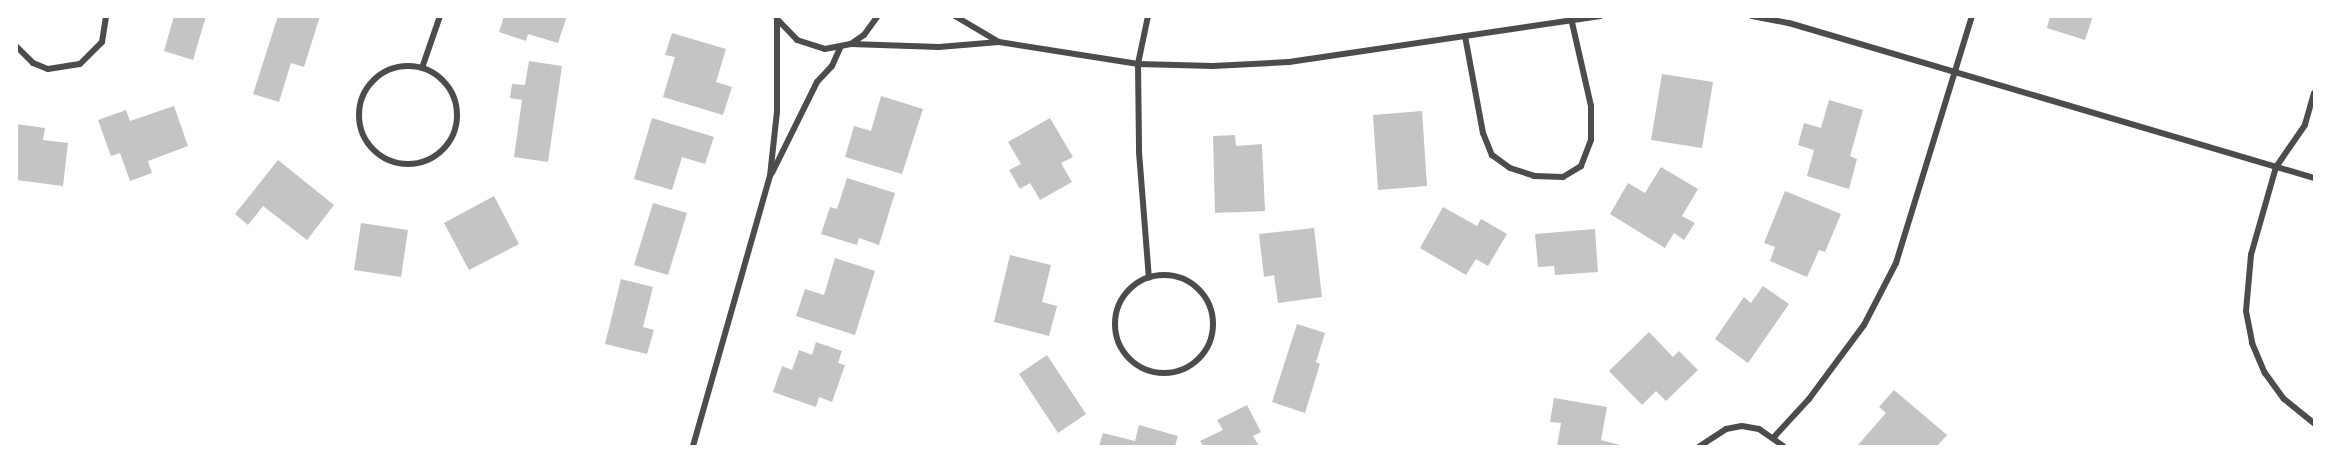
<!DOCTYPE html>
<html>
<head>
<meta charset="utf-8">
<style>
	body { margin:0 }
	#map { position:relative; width:2331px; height:463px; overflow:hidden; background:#fff; font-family:Mulish,sans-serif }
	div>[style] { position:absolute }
	.building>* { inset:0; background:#c4c4c4 }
	.minor>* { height:6px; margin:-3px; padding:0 3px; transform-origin:3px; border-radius:3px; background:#4c4c4c }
	.minor>.ring { margin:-3px; padding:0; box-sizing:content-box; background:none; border:6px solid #4c4c4c; border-radius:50% }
	span { translate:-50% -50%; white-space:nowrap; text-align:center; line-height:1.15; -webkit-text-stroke:6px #fff; paint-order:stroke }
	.frame { position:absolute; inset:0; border:18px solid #fff; pointer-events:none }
</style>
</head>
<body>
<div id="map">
	<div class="building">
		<div style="clip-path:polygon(174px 16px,206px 16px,193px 60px,164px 51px)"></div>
		<div style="clip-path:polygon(278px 16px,320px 16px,304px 67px,291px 63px,279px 102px,253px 94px)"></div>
		<div style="clip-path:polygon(504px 16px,567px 16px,558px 43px,528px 34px,526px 41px,499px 32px)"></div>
		<div style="clip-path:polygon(2050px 16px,2093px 16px,2085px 40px,2047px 28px)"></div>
		<div style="clip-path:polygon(672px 33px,726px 49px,716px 82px,732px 87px,723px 115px,663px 97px,675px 57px,665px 55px)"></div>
		<div style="clip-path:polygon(529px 61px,562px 66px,548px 162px,514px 157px,522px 100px,510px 98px,512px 84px,525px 85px)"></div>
		<div style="clip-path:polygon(1662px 74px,1713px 82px,1702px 148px,1651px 140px)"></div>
		<div style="clip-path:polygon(881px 96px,923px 109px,902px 174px,845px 157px,854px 126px,871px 131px)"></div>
		<div style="clip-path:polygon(1829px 100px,1863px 110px,1850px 156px,1857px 159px,1849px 189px,1807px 176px,1814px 150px,1798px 145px,1804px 123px,1821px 128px)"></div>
		<div style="clip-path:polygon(174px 106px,188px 146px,148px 161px,152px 173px,130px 181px,120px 153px,111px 156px,98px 120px,126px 110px,130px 121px)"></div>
		<div style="clip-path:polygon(1422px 111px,1427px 186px,1378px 190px,1373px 115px)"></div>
		<div style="clip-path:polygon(652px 118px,714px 137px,705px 164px,682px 157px,672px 190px,634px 179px)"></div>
		<div style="clip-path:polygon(1050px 118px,1073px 157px,1061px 163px,1072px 182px,1040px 200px,1030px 183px,1020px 189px,1009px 170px,1021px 164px,1008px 142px)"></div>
		<div style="clip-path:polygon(16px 124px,45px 128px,43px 140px,68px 143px,63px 186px,16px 180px)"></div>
		<div style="clip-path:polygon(1235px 135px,1236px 146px,1262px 144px,1265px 211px,1215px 213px,1213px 136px)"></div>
		<div style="clip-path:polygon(278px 160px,334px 205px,307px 240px,263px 206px,248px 225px,235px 214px)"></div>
		<div style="clip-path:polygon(1661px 167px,1698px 189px,1682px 216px,1695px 223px,1684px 240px,1674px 233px,1665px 248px,1610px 214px,1628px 183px,1645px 193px)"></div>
		<div style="clip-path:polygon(847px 178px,895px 193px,879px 245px,859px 238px,857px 245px,821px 234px,830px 207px,837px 209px)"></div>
		<div style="clip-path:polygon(1785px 191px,1841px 214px,1825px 252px,1819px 250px,1807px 277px,1770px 261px,1775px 247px,1764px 243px)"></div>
		<div style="clip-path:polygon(494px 196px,519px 244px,469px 270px,444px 223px)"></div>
		<div style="clip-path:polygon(653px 203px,687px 213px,668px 275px,634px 265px)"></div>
		<div style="clip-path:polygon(1443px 207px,1477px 226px,1481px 219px,1507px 234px,1488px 266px,1476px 259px,1466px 275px,1420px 248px)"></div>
		<div style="clip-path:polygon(361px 223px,408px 230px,401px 277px,354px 270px)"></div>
		<div style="clip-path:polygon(1314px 228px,1322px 297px,1278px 303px,1274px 275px,1264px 277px,1259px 234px)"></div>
		<div style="clip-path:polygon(1595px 229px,1598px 272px,1555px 275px,1554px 266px,1538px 267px,1535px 234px)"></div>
		<div style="clip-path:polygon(1010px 255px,1051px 265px,1042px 302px,1057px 306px,1049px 336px,994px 322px)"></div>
		<div style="clip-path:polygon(835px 258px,875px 271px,855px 335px,796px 316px,805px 289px,824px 295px)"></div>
		<div style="clip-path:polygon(621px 279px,653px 287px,643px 327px,654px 330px,647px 354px,605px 344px)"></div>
		<div style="clip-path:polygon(1763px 286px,1789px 304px,1748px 363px,1715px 339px,1744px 297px,1751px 303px)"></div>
		<div style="clip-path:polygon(1297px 324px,1325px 333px,1316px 362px,1320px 364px,1305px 413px,1272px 402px)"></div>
		<div style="clip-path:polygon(1649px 332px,1673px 357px,1679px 351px,1698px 370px,1666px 401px,1656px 391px,1642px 405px,1609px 371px)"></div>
		<div style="clip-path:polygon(816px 342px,842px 351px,838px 363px,845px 365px,832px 402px,819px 397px,816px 407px,773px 392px,782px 366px,792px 370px,799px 350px,812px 355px)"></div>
		<div style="clip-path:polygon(1047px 355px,1086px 414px,1058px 433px,1019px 374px)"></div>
		<div style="clip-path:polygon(1894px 390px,1947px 435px,1937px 446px,1857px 446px,1886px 413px,1879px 407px)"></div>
		<div style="clip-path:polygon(1554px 398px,1607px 407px,1601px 440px,1624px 446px,1557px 446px,1561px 423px,1550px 422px)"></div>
		<div style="clip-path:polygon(1247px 405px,1261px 432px,1253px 436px,1259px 446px,1203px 446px,1200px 441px,1223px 430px,1217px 420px)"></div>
		<div style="clip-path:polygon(1139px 425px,1178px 436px,1175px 446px,1099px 446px,1103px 433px,1135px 441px)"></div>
	</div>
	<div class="minor">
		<div style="left:955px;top:16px;width:51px;rotate:30.6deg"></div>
		<div style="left:1148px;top:16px;width:49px;rotate:101.8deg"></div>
		<div style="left:1138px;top:64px;width:88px;rotate:89.3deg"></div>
		<div style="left:1139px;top:152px;width:126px;rotate:85.5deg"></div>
		<div style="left:1752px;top:16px;width:38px;rotate:11deg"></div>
		<div style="left:1789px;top:23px;width:547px;rotate:16.45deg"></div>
		<div style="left:777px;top:19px;width:29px;rotate:46deg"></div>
		<div style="left:797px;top:40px;width:29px;rotate:18deg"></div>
		<div style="left:825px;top:49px;width:26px;rotate:-11deg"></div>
		<div style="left:851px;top:44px;width:16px;rotate:-35deg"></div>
		<div style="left:864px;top:35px;width:24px;rotate:-54deg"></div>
		<div style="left:1465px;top:36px;width:99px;rotate:79.5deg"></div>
		<div style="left:1483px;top:133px;width:24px;rotate:68deg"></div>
		<div style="left:1492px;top:155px;width:22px;rotate:36deg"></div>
		<div style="left:1510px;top:168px;width:25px;rotate:18deg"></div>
		<div style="left:1534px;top:176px;width:29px;rotate:2deg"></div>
		<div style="left:1563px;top:177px;width:21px;rotate:-31deg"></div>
		<div style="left:1581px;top:166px;width:28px;rotate:-69deg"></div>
		<div style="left:1591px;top:140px;width:34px;rotate:-90deg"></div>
		<div style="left:1591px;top:106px;width:90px;rotate:-102.8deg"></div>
		<div style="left:851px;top:44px;width:88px;rotate:2deg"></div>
		<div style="left:939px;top:47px;width:60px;rotate:-4.8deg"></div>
		<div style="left:999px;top:42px;width:141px;rotate:9deg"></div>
		<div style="left:1138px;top:64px;width:75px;rotate:1.5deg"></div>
		<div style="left:1213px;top:66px;width:76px;rotate:-3deg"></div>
		<div style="left:1289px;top:62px;width:315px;rotate:-8.4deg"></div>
		<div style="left:16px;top:46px;width:24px;rotate:45deg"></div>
		<div style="left:33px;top:63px;width:16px;rotate:22deg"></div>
		<div style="left:48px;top:69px;width:32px;rotate:-9deg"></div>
		<div style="left:80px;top:64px;width:31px;rotate:-45deg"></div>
		<div style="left:102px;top:42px;width:26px;rotate:-81deg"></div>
		<div class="ring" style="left:359px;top:66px;width:92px;height:92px"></div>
		<div style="left:422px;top:68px;width:55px;rotate:-70.9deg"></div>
		<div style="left:2314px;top:93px;width:33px;rotate:106deg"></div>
		<div style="left:2305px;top:125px;width:51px;rotate:124.6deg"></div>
		<div style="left:2276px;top:167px;width:91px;rotate:105.9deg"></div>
		<div style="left:2251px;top:255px;width:56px;rotate:95.1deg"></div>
		<div style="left:2246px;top:311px;width:33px;rotate:79deg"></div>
		<div style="left:2252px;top:343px;width:33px;rotate:67deg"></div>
		<div style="left:2265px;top:373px;width:32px;rotate:54deg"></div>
		<div style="left:2284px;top:399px;width:38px;rotate:39deg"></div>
		<div style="left:772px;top:173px;width:102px;rotate:-63.7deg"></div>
		<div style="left:817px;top:82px;width:22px;rotate:-47deg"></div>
		<div style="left:832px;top:66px;width:20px;rotate:-66deg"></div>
		<div class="ring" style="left:1115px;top:275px;width:92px;height:92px"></div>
		<div style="left:1774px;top:437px;width:52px;rotate:-47.4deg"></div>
		<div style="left:1809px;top:399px;width:92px;rotate:-53.4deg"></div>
		<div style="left:1864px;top:325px;width:70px;rotate:-62.7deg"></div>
		<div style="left:1896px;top:263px;width:258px;rotate:-72.9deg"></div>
		<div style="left:693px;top:446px;width:281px;rotate:-74.1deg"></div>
		<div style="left:770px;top:176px;width:64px;rotate:-83.8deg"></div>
		<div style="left:777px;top:112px;width:93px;rotate:-90deg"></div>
		<div style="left:1700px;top:446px;width:31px;rotate:-33deg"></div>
		<div style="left:1726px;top:429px;width:16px;rotate:-11deg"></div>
		<div style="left:1742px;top:426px;width:17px;rotate:10deg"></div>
		<div style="left:1759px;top:429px;width:29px;rotate:35deg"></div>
	</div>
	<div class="frame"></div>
</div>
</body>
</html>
